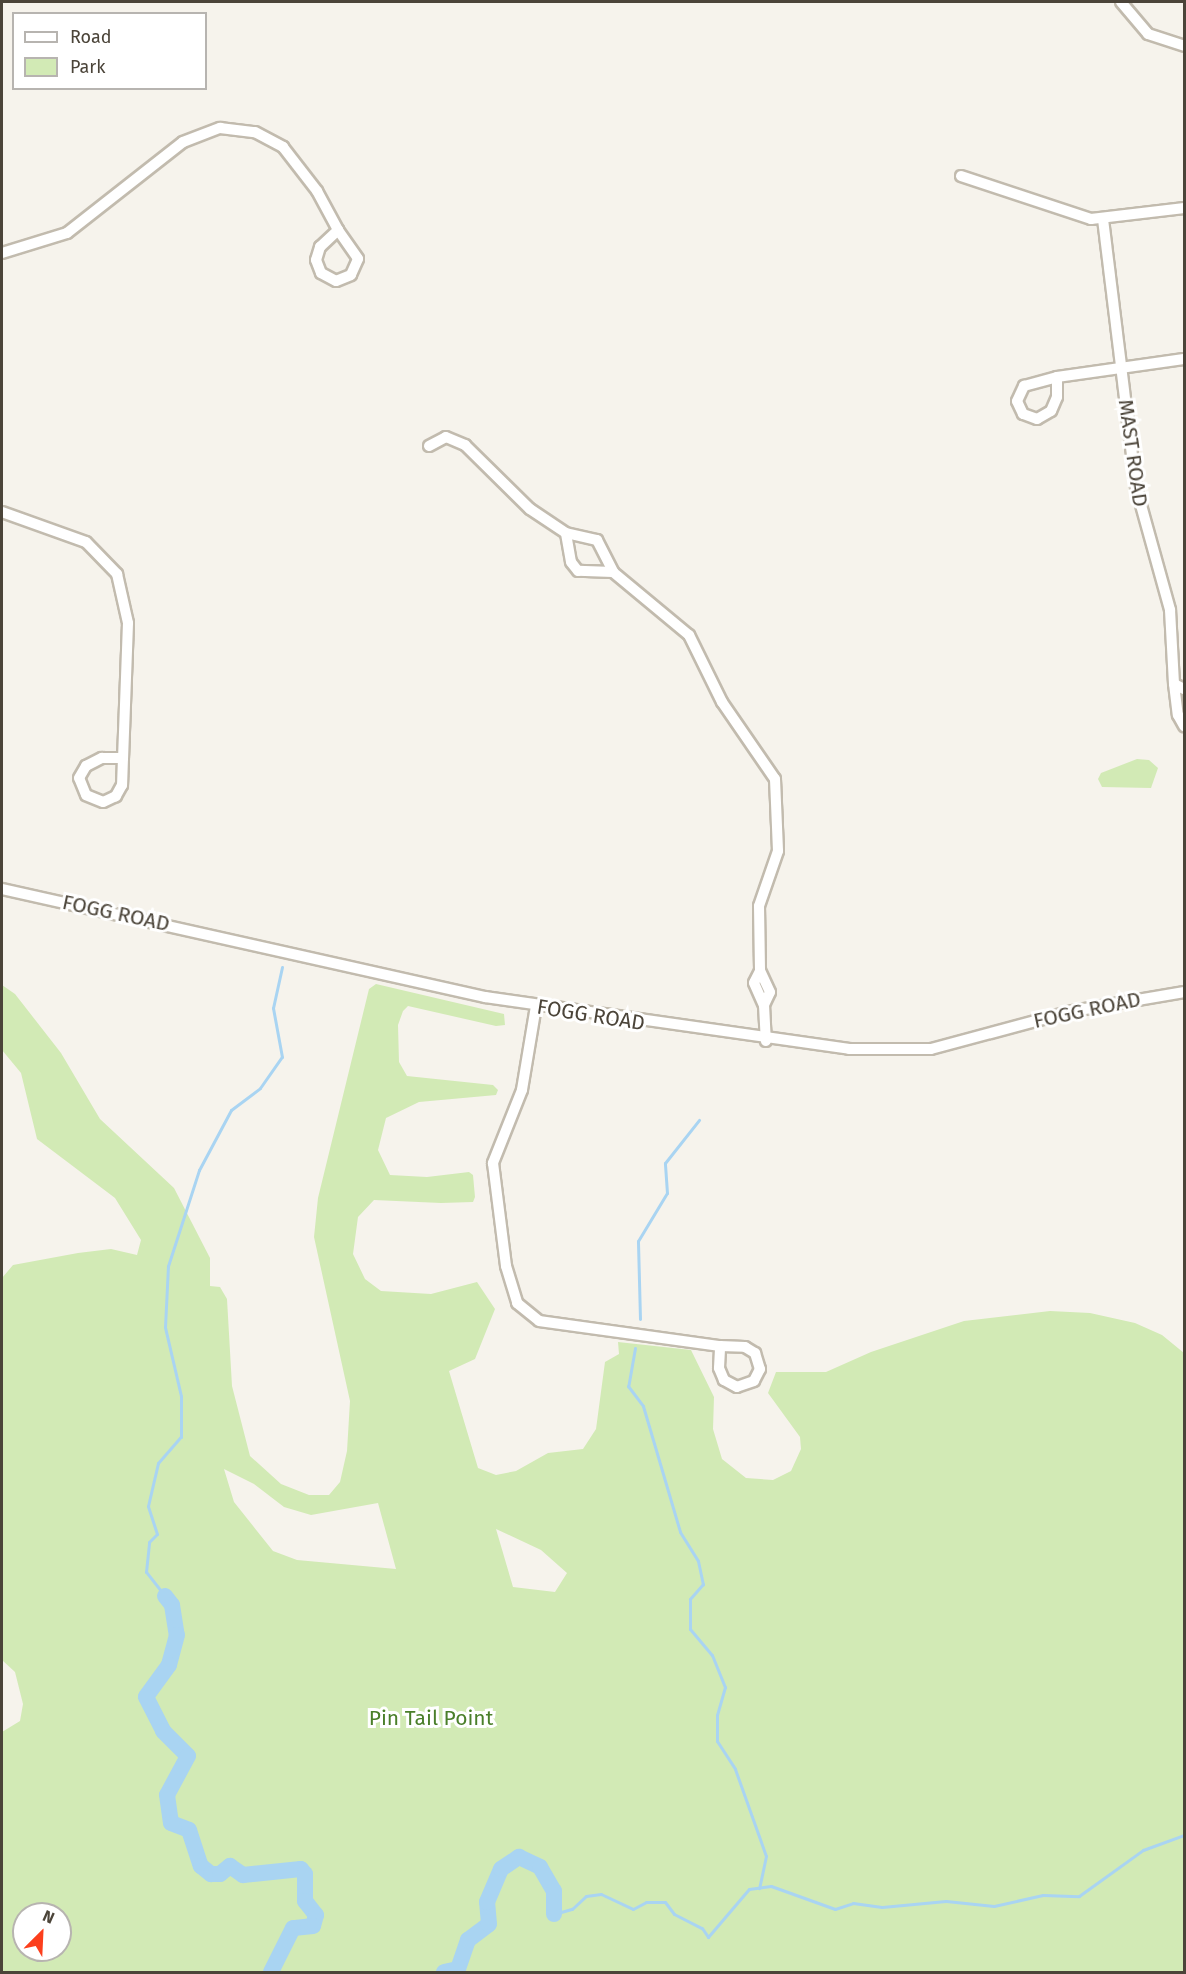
<!DOCTYPE html>
<html>
<head>
<meta charset="utf-8">
<style>
	body { margin:0 }
	#map { position:relative; width:1186px; height:1974px; overflow:hidden; background:#f6f3ec; font-family:"Fira Sans",sans-serif }
	div>[style] { position:absolute }
	.green>* { inset:0; background:#d2eab5 }
	.stream>* { height:3px; margin:-1.5px; padding:0 1.5px; transform-origin:1.5px; border-radius:1.5px; background:#a9d4f2 }
	.river>* { height:16px; margin:-8px; padding:0 8px; transform-origin:8px; border-radius:8px; background:#a9d4f2 }
	.roads { filter:drop-shadow(2px 0 #c2bbae) drop-shadow(-2px 0 #c2bbae) drop-shadow(0 2px #c2bbae) drop-shadow(0 -2px #c2bbae) }
	.minor>* { height:10px; margin:-5px; padding:0 5px; transform-origin:5px; border-radius:5px; background:#fff }
	span { translate:-50% -50%; white-space:nowrap; text-align:center; line-height:1.15; -webkit-text-stroke:6px #fff; paint-order:stroke }
	.street-label { font-size:21px; color:#4b4439 }
	.park-label { font-size:21px; color:#4a7f2a }
	.frame { position:absolute; inset:0; border:3px solid #4b4439; pointer-events:none }
	.legend { position:absolute; left:12px; top:12px; width:195px; height:78px; box-sizing:border-box; background:#fff; border:2px solid #b7b4b0; margin:0; padding:8px 10px; list-style:none; font-size:18px; color:#4b4439 }
	.legend li { display:flex; align-items:center; gap:12px; height:30px }
	.legend b { width:30px; border:2px solid #b7b4b0 }
	.north { position:absolute; left:12px; top:1902px; width:60px; height:60px; box-sizing:border-box; background:#fff; border:2px solid #b7b4b0; border-radius:50%; rotate:24deg; font-size:16px; font-weight:700; line-height:24px; text-align:center; color:#4b4439 }
	.north::after { content:''; display:block; margin:auto; width:21px; height:27px; background:#fc3f1d; clip-path:polygon(50% 0,100% 100%,50% 72%,0 100%) }
</style>
</head>
<body>
<div id="map">
	<div class="green">
		<div style="clip-path:polygon(1137px 759px,1149px 760px,1158px 768px,1151px 788px,1102px 787px,1098px 779px,1101px 773px)"></div>
		<div style="clip-path:polygon(evenodd,376px 984px,504px 1014px,505px 1025px,496px 1026px,408px 1006px,403px 1011px,398px 1025px,399px 1062px,407px 1076px,493px 1085px,498px 1090px,496px 1095px,419px 1102px,386px 1118px,378px 1150px,390px 1175px,427px 1177px,469px 1172px,473px 1175px,475px 1197px,473px 1202px,441px 1203px,374px 1200px,358px 1217px,353px 1254px,365px 1279px,381px 1291px,431px 1294px,477px 1282px,495px 1309px,475px 1359px,449px 1371px,478px 1468px,496px 1475px,516px 1471px,548px 1453px,583px 1449px,596px 1429px,605px 1362px,619px 1354px,618px 1342px,691px 1350px,714px 1397px,713px 1429px,722px 1459px,746px 1478px,773px 1480px,791px 1471px,801px 1449px,800px 1437px,768px 1393px,776px 1372px,826px 1372px,871px 1352px,964px 1321px,1050px 1311px,1090px 1313px,1135px 1323px,1162px 1335px,1184px 1353px,1184px 1972px,2px 1972px,2px 1732px,20px 1721px,23px 1704px,15px 1672px,2px 1660px,2px 1278px,13px 1265px,78px 1253px,111px 1249px,137px 1255px,141px 1240px,115px 1198px,37px 1139px,21px 1073px,2px 1050px,2px 985px,15px 994px,61px 1053px,100px 1119px,174px 1188px,210px 1258px,210px 1286px,220px 1287px,227px 1299px,232px 1386px,250px 1456px,281px 1484px,309px 1495px,329px 1495px,340px 1482px,347px 1451px,350px 1401px,314px 1237px,318px 1198px,369px 989px,376px 984px,224px 1469px,254px 1484px,284px 1507px,311px 1515px,378px 1503px,396px 1569px,297px 1560px,273px 1551px,234px 1502px,224px 1469px,376px 984px,496px 1529px,541px 1550px,567px 1573px,555px 1592px,513px 1587px,496px 1529px,376px 984px,24px 1914px,60px 1914px,60px 1950px,24px 1950px,24px 1914px)"></div>
	</div>
	<div class="stream">
		<div style="left:640px;top:1319px;width:78px;rotate:-91.5deg"></div>
		<div style="left:638px;top:1241px;width:56px;rotate:-58.9deg"></div>
		<div style="left:667px;top:1193px;width:30px;rotate:-94deg"></div>
		<div style="left:665px;top:1163px;width:55px;rotate:-51.7deg"></div>
		<div style="left:635px;top:1348px;width:39px;rotate:100deg"></div>
		<div style="left:628px;top:1386px;width:25px;rotate:53deg"></div>
		<div style="left:643px;top:1406px;width:131px;rotate:73.6deg"></div>
		<div style="left:680px;top:1532px;width:34px;rotate:58deg"></div>
		<div style="left:698px;top:1561px;width:24px;rotate:78deg"></div>
		<div style="left:703px;top:1584px;width:20px;rotate:131deg"></div>
		<div style="left:690px;top:1599px;width:30px;rotate:90deg"></div>
		<div style="left:690px;top:1629px;width:34px;rotate:50deg"></div>
		<div style="left:712px;top:1655px;width:35px;rotate:68deg"></div>
		<div style="left:725px;top:1687px;width:29px;rotate:106deg"></div>
		<div style="left:717px;top:1715px;width:26px;rotate:90deg"></div>
		<div style="left:717px;top:1741px;width:33px;rotate:57deg"></div>
		<div style="left:735px;top:1769px;width:92px;rotate:70.4deg"></div>
		<div style="left:766px;top:1856px;width:33px;rotate:102deg"></div>
		<div style="left:165px;top:1596px;width:31px;rotate:-128deg"></div>
		<div style="left:146px;top:1572px;width:30px;rotate:-84deg"></div>
		<div style="left:149px;top:1542px;width:11px;rotate:-45deg"></div>
		<div style="left:157px;top:1534px;width:29px;rotate:-108deg"></div>
		<div style="left:148px;top:1506px;width:44px;rotate:-76.9deg"></div>
		<div style="left:158px;top:1463px;width:35px;rotate:-49deg"></div>
		<div style="left:181px;top:1437px;width:41px;rotate:-90deg"></div>
		<div style="left:181px;top:1396px;width:71px;rotate:-103.1deg"></div>
		<div style="left:165px;top:1327px;width:61px;rotate:-87.2deg"></div>
		<div style="left:168px;top:1266px;width:101px;rotate:-72.1deg"></div>
		<div style="left:199px;top:1170px;width:68px;rotate:-61.9deg"></div>
		<div style="left:231px;top:1110px;width:36px;rotate:-37deg"></div>
		<div style="left:260px;top:1088px;width:38px;rotate:-55deg"></div>
		<div style="left:282px;top:1057px;width:50px;rotate:-100.4deg"></div>
		<div style="left:273px;top:1008px;width:42px;rotate:-77.6deg"></div>
		<div style="left:554px;top:1914px;width:19px;rotate:-16deg"></div>
		<div style="left:572px;top:1909px;width:19px;rotate:-43deg"></div>
		<div style="left:586px;top:1896px;width:15px;rotate:-8deg"></div>
		<div style="left:601px;top:1894px;width:35px;rotate:25deg"></div>
		<div style="left:633px;top:1909px;width:15px;rotate:-28deg"></div>
		<div style="left:646px;top:1902px;width:19px"></div>
		<div style="left:665px;top:1902px;width:15px;rotate:53deg"></div>
		<div style="left:674px;top:1914px;width:31px;rotate:27deg"></div>
		<div style="left:702px;top:1928px;width:11px;rotate:56deg"></div>
		<div style="left:708px;top:1937px;width:63px;rotate:-49.5deg"></div>
		<div style="left:749px;top:1889px;width:22px;rotate:-8deg"></div>
		<div style="left:771px;top:1886px;width:68px;rotate:19.8deg"></div>
		<div style="left:835px;top:1909px;width:19px;rotate:-18deg"></div>
		<div style="left:853px;top:1903px;width:29px;rotate:8deg"></div>
		<div style="left:882px;top:1907px;width:64px;rotate:-5.4deg"></div>
		<div style="left:946px;top:1901px;width:48px;rotate:5.9deg"></div>
		<div style="left:994px;top:1906px;width:50px;rotate:-12.7deg"></div>
		<div style="left:1043px;top:1895px;width:36px;rotate:2deg"></div>
		<div style="left:1079px;top:1896px;width:79px;rotate:-35.7deg"></div>
		<div style="left:1143px;top:1850px;width:44px;rotate:-20.1deg"></div>
	</div>
	<div class="river">
		<div style="left:165px;top:1596px;width:11px;rotate:52deg"></div>
		<div style="left:172px;top:1605px;width:30px;rotate:81deg"></div>
		<div style="left:177px;top:1635px;width:31px;rotate:105deg"></div>
		<div style="left:169px;top:1665px;width:39px;rotate:126deg"></div>
		<div style="left:146px;top:1697px;width:38px;rotate:63deg"></div>
		<div style="left:163px;top:1731px;width:35px;rotate:45deg"></div>
		<div style="left:188px;top:1756px;width:44px;rotate:118.3deg"></div>
		<div style="left:167px;top:1795px;width:28px;rotate:82deg"></div>
		<div style="left:171px;top:1823px;width:19px;rotate:21deg"></div>
		<div style="left:189px;top:1830px;width:38px;rotate:72deg"></div>
		<div style="left:201px;top:1866px;width:13px;rotate:39deg"></div>
		<div style="left:211px;top:1874px;width:9px"></div>
		<div style="left:220px;top:1874px;width:13px;rotate:-39deg"></div>
		<div style="left:230px;top:1866px;width:16px;rotate:35deg"></div>
		<div style="left:243px;top:1875px;width:58px;rotate:-5.9deg"></div>
		<div style="left:301px;top:1869px;width:6px;rotate:51deg"></div>
		<div style="left:305px;top:1874px;width:27px;rotate:90deg"></div>
		<div style="left:305px;top:1901px;width:18px;rotate:52deg"></div>
		<div style="left:316px;top:1915px;width:11px;rotate:105deg"></div>
		<div style="left:313px;top:1926px;width:20px;rotate:174deg"></div>
		<div style="left:293px;top:1928px;width:49px;rotate:116.6deg"></div>
		<div style="left:444px;top:1972px;width:14px;rotate:-12deg"></div>
		<div style="left:458px;top:1969px;width:31px;rotate:-71deg"></div>
		<div style="left:468px;top:1940px;width:26px;rotate:-37deg"></div>
		<div style="left:489px;top:1924px;width:22px;rotate:-95deg"></div>
		<div style="left:487px;top:1902px;width:36px;rotate:-67deg"></div>
		<div style="left:501px;top:1869px;width:22px;rotate:-34deg"></div>
		<div style="left:519px;top:1857px;width:23px;rotate:25deg"></div>
		<div style="left:540px;top:1867px;width:28px;rotate:60deg"></div>
		<div style="left:554px;top:1891px;width:23px;rotate:90deg"></div>
	</div>
	<div class="roads">
		<div class="minor">
			<div style="left:1121px;top:2px;width:42px;rotate:49.8deg"></div>
			<div style="left:1148px;top:34px;width:38px;rotate:18deg"></div>
			<div style="left:961px;top:176px;width:137px;rotate:18.3deg"></div>
			<div style="left:1091px;top:219px;width:94px;rotate:-6.7deg"></div>
			<div style="left:1103px;top:219px;width:270px;rotate:83deg"></div>
			<div style="left:1136px;top:487px;width:128px;rotate:74.5deg"></div>
			<div style="left:1170px;top:610px;width:74px;rotate:86.9deg"></div>
			<div style="left:338px;top:230px;width:35px;rotate:55deg"></div>
			<div style="left:358px;top:259px;width:17px;rotate:114deg"></div>
			<div style="left:351px;top:275px;width:16px;rotate:158deg"></div>
			<div style="left:336px;top:281px;width:17px;rotate:-152deg"></div>
			<div style="left:321px;top:273px;width:14px;rotate:-111deg"></div>
			<div style="left:316px;top:260px;width:14px;rotate:-73deg"></div>
			<div style="left:320px;top:247px;width:25px;rotate:-43deg"></div>
			<div style="left:2px;top:253px;width:68px;rotate:-17.1deg"></div>
			<div style="left:67px;top:233px;width:147px;rotate:-38.1deg"></div>
			<div style="left:183px;top:142px;width:40px;rotate:-21deg"></div>
			<div style="left:220px;top:128px;width:35px;rotate:7deg"></div>
			<div style="left:255px;top:132px;width:32px;rotate:28deg"></div>
			<div style="left:283px;top:147px;width:56px;rotate:52.3deg"></div>
			<div style="left:317px;top:191px;width:44px;rotate:61.7deg"></div>
			<div style="left:1057px;top:377px;width:20px;rotate:90deg"></div>
			<div style="left:1057px;top:397px;width:15px;rotate:113deg"></div>
			<div style="left:1051px;top:411px;width:16px;rotate:150deg"></div>
			<div style="left:1037px;top:419px;width:15px;rotate:-160deg"></div>
			<div style="left:1023px;top:414px;width:14px;rotate:-115deg"></div>
			<div style="left:1017px;top:401px;width:17px;rotate:-65deg"></div>
			<div style="left:1024px;top:386px;width:34px;rotate:-15deg"></div>
			<div style="left:1057px;top:377px;width:128px;rotate:-8.1deg"></div>
			<div style="left:429px;top:446px;width:19px;rotate:-28deg"></div>
			<div style="left:446px;top:437px;width:21px;rotate:23deg"></div>
			<div style="left:465px;top:445px;width:91px;rotate:44.6deg"></div>
			<div style="left:530px;top:509px;width:43px;rotate:33.7deg"></div>
			<div style="left:2px;top:512px;width:89px;rotate:19.7deg"></div>
			<div style="left:86px;top:542px;width:45px;rotate:45.9deg"></div>
			<div style="left:117px;top:574px;width:50px;rotate:77.3deg"></div>
			<div style="left:128px;top:623px;width:135px;rotate:92.1deg"></div>
			<div style="left:566px;top:533px;width:32px;rotate:13deg"></div>
			<div style="left:597px;top:540px;width:36px;rotate:63deg"></div>
			<div style="left:613px;top:572px;width:35px;rotate:-178deg"></div>
			<div style="left:578px;top:571px;width:11px;rotate:-128deg"></div>
			<div style="left:571px;top:562px;width:29px;rotate:-100deg"></div>
			<div style="left:613px;top:572px;width:99px;rotate:39.7deg"></div>
			<div style="left:689px;top:635px;width:75px;rotate:63.8deg"></div>
			<div style="left:722px;top:702px;width:93px;rotate:55.5deg"></div>
			<div style="left:775px;top:779px;width:72px;rotate:87.6deg"></div>
			<div style="left:778px;top:851px;width:58px;rotate:109.1deg"></div>
			<div style="left:759px;top:906px;width:65px;rotate:89.1deg"></div>
			<div style="left:760px;top:971px;width:13px;rotate:117deg"></div>
			<div style="left:754px;top:983px;width:24px;rotate:66deg"></div>
			<div style="left:764px;top:1005px;width:14px;rotate:-65deg"></div>
			<div style="left:770px;top:992px;width:23px;rotate:-115deg"></div>
			<div style="left:1184px;top:689px;width:11px;rotate:-153deg"></div>
			<div style="left:1174px;top:684px;width:31px;rotate:83deg"></div>
			<div style="left:1178px;top:715px;width:13px;rotate:61deg"></div>
			<div style="left:123px;top:758px;width:27px;rotate:92deg"></div>
			<div style="left:122px;top:785px;width:13px;rotate:119deg"></div>
			<div style="left:116px;top:796px;width:14px;rotate:155deg"></div>
			<div style="left:103px;top:802px;width:18px;rotate:-158deg"></div>
			<div style="left:86px;top:795px;width:18px;rotate:-112deg"></div>
			<div style="left:79px;top:778px;width:14px;rotate:-60deg"></div>
			<div style="left:86px;top:766px;width:18px;rotate:-27deg"></div>
			<div style="left:102px;top:758px;width:21px"></div>
			<div style="left:2px;top:889px;width:495px;rotate:12.6deg"></div>
			<div style="left:485px;top:997px;width:368px;rotate:8.1deg"></div>
			<div style="left:849px;top:1049px;width:82px"></div>
			<div style="left:931px;top:1049px;width:147px;rotate:-15deg"></div>
			<div style="left:1073px;top:1011px;width:113px;rotate:-9.7deg"></div>
			<div style="left:764px;top:1005px;width:36px;rotate:87deg"></div>
			<div style="left:536px;top:1006px;width:85px;rotate:99.5deg"></div>
			<div style="left:522px;top:1090px;width:79px;rotate:111.7deg"></div>
			<div style="left:493px;top:1163px;width:104px;rotate:82.8deg"></div>
			<div style="left:506px;top:1266px;width:39px;rotate:73deg"></div>
			<div style="left:517px;top:1303px;width:28px;rotate:39deg"></div>
			<div style="left:539px;top:1321px;width:183px;rotate:7.9deg"></div>
			<div style="left:720px;top:1346px;width:25px;rotate:2deg"></div>
			<div style="left:745px;top:1347px;width:12px;rotate:31deg"></div>
			<div style="left:755px;top:1353px;width:17px;rotate:73deg"></div>
			<div style="left:760px;top:1369px;width:13px;rotate:117deg"></div>
			<div style="left:754px;top:1381px;width:18px;rotate:161deg"></div>
			<div style="left:737px;top:1387px;width:15px;rotate:-152deg"></div>
			<div style="left:724px;top:1380px;width:13px;rotate:-113deg"></div>
			<div style="left:719px;top:1368px;width:22px;rotate:-87deg"></div>
		</div>
	</div>
	<div class="street-label">
		<span style="left:1133px;top:453px;rotate:82deg">MAST ROAD</span>
		<span style="left:116px;top:913px;rotate:12deg">FOGG ROAD</span>
		<span style="left:1087px;top:1010px;rotate:-12deg">FOGG ROAD</span>
		<span style="left:591px;top:1015px;rotate:9deg">FOGG ROAD</span>
	</div>
	<div class="park-label">
		<span style="left:431px;top:1718px">Pin Tail Point</span>
	</div>
	<div class="frame"></div>
	<ul class="legend">
	<li><b style="height:8px;background:#fff"></b>Road</li>
	<li><b style="height:16px;background:#d2eab5"></b>Park</li>
	</ul>
	<div class="north">N</div>
</div>
</body>
</html>
